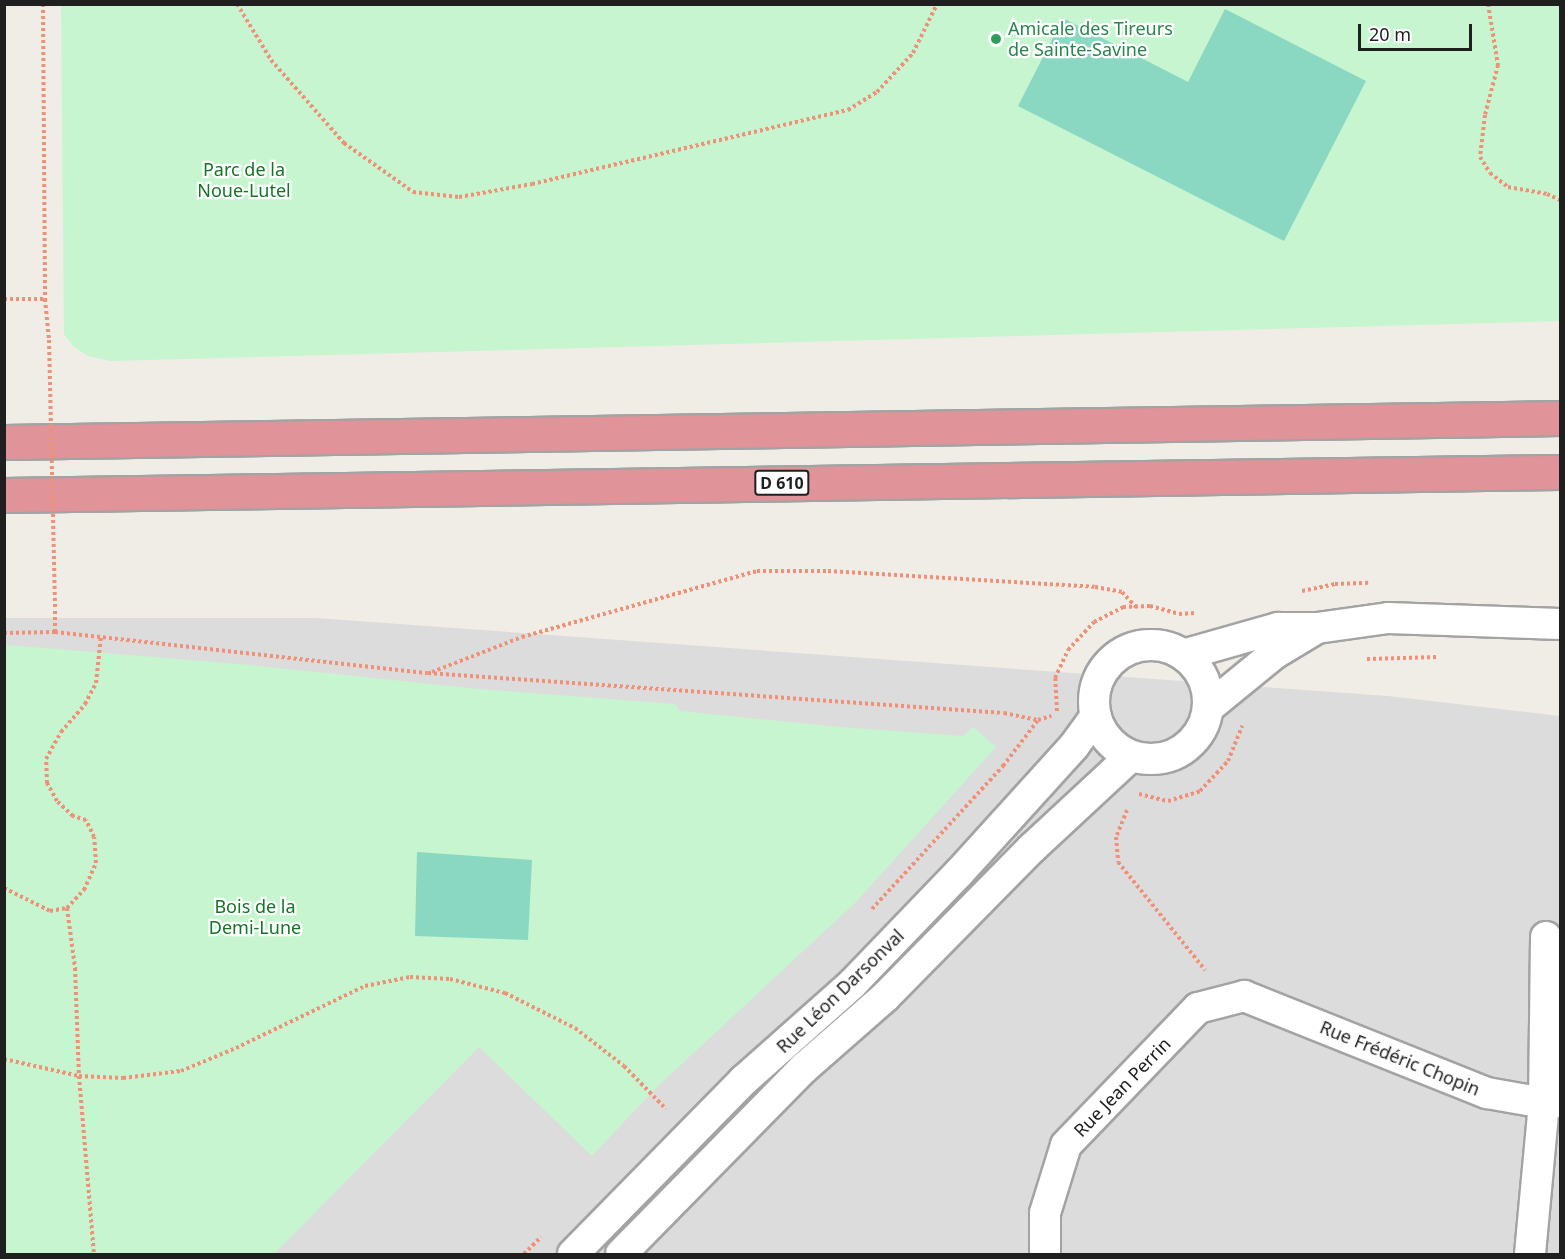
<!DOCTYPE html>
<html>
<head>
<meta charset="utf-8">
<style>
	body { margin:0 }
	#map { position:relative; width:1565px; height:1259px; overflow:hidden; background:#efede6; font-family:"Noto Sans",sans-serif }
	div>[style] { position:absolute }
	.residential>* { inset:0; background:#dddcdc }
	.park>* { inset:0; background:#c6f5cf }
	.pitch>* { inset:0; background:#8ad7c2 }
	.path>* { height:4px; margin-top:-2px; transform-origin:0; background:repeating-linear-gradient(90deg,#ef9077 0 3px,transparent 0 6px) }
	.roads { filter:drop-shadow(2px 0 #a3a3a3) drop-shadow(-2px 0 #a3a3a3) drop-shadow(0 2px #a3a3a3) drop-shadow(0 -2px #a3a3a3) }
	.street>* { height:30px; margin:-15px; padding:0 15px; transform-origin:15px; border-radius:15px; background:#fff }
	.street>.ring { margin:-15px; padding:0; box-sizing:content-box; background:none; border:30px solid #fff; border-radius:50% }
	.highway>* { height:33px; margin:-16.5px; padding:0 16.5px; transform-origin:16.5px; border-radius:16.5px; background:#e09499 }
	.path-bridge>* { height:4px; margin-top:-2px; transform-origin:0; background:repeating-linear-gradient(90deg,#ef9077 0 3px,transparent 0 6px) }
	.dots>* { width:16px; height:16px; translate:-50% -50%; box-sizing:border-box; border:3px solid #fff; border-radius:50% }
	span { translate:-50% -50%; white-space:nowrap; text-align:center; line-height:1.15; -webkit-text-stroke:4.5px #fff; paint-order:stroke }
	.shield-label span { padding:2px 4px; background:#fff; border:2px solid; border-radius:4px; -webkit-text-stroke-width:0 }
	.shield-label { font-size:16px; color:#1f1f1f; font-weight:700 }
	.leisure-label { font-size:18px; color:#27864d }
	.left { translate:0 -50%; text-align:left }
	.park-label { font-size:18px; color:#147527 }
	.street-label { font-size:18px; color:#1f1f1f }
	.frame { position:absolute; inset:0; border:6px solid #1f1f1f; pointer-events:none }
	.scale { position:absolute; left:1358px; top:24px; width:114px; height:27px; box-sizing:border-box; border:3px solid #1f1f1f; border-top:0; padding-left:8px; font-size:18px; line-height:21px; white-space:nowrap; color:#1f1f1f; -webkit-text-stroke:4px #fff; paint-order:stroke }
</style>
</head>
<body>
<div id="map">
	<div class="residential">
		<div style="clip-path:polygon(4px 618px,316px 618px,1388px 696px,1560px 716px,1560px 1254px,5px 1254px)"></div>
	</div>
	<div class="park">
		<div style="clip-path:polygon(61px 5px,1560px 5px,1560px 321px,110px 361px,88px 356px,74px 347px,64px 334px)"></div>
		<div style="clip-path:polygon(4px 640px,7px 645px,240px 664px,479px 689px,675px 704px,680px 711px,840px 727px,963px 736px,973px 727px,996px 747px,856px 902px,658px 1086px,592px 1156px,479px 1047px,274px 1254px,5px 1254px)"></div>
	</div>
	<div class="pitch">
		<div style="clip-path:polygon(1225px 9px,1366px 81px,1284px 241px,1018px 106px,1063px 18px,1188px 82px)"></div>
		<div style="clip-path:polygon(417px 852px,532px 860px,528px 940px,415px 936px)"></div>
	</div>
	<div class="path">
		<div style="left:43px;top:4px;width:295px;rotate:89.6deg"></div>
		<div style="left:45px;top:299px;width:41px;rotate:84.4deg"></div>
		<div style="left:237px;top:4px;width:66px;rotate:58.7deg"></div>
		<div style="left:271px;top:60px;width:111px;rotate:48.7deg"></div>
		<div style="left:344px;top:143px;width:85px;rotate:35.4deg"></div>
		<div style="left:413px;top:192px;width:46px;rotate:6.2deg"></div>
		<div style="left:459px;top:197px;width:74px;rotate:-10.1deg"></div>
		<div style="left:532px;top:184px;width:325px;rotate:-13.2deg"></div>
		<div style="left:848px;top:110px;width:34px;rotate:-32deg"></div>
		<div style="left:877px;top:92px;width:53px;rotate:-47.3deg"></div>
		<div style="left:913px;top:53px;width:55px;rotate:-63.9deg"></div>
		<div style="left:1488px;top:4px;width:62px;rotate:80.7deg"></div>
		<div style="left:1498px;top:65px;width:52px;rotate:104.6deg"></div>
		<div style="left:1485px;top:115px;width:42px;rotate:96.8deg"></div>
		<div style="left:1480px;top:157px;width:19px;rotate:58deg"></div>
		<div style="left:1490px;top:173px;width:23px;rotate:38deg"></div>
		<div style="left:1508px;top:187px;width:40px;rotate:10deg"></div>
		<div style="left:1547px;top:194px;width:14px;rotate:25deg"></div>
		<div style="left:4px;top:299px;width:41px"></div>
		<div style="left:1302px;top:591px;width:34px;rotate:-12deg"></div>
		<div style="left:1335px;top:584px;width:34px;rotate:-2deg"></div>
		<div style="left:55px;top:632px;width:24px;rotate:-90deg"></div>
		<div style="left:4px;top:633px;width:51px;rotate:-1.1deg"></div>
		<div style="left:55px;top:632px;width:375px;rotate:6.3deg"></div>
		<div style="left:428px;top:673px;width:577px;rotate:3.97deg"></div>
		<div style="left:1004px;top:713px;width:35px;rotate:12deg"></div>
		<div style="left:1367px;top:659px;width:71px;rotate:-1.6deg"></div>
		<div style="left:432px;top:672px;width:97px;rotate:-21.3deg"></div>
		<div style="left:522px;top:637px;width:244px;rotate:-15.7deg"></div>
		<div style="left:757px;top:571px;width:71px"></div>
		<div style="left:828px;top:571px;width:267px;rotate:3.4deg"></div>
		<div style="left:1095px;top:587px;width:27px;rotate:10deg"></div>
		<div style="left:1122px;top:592px;width:21px;rotate:47deg"></div>
		<div style="left:1057px;top:711px;width:33px;rotate:-93deg"></div>
		<div style="left:1055px;top:678px;width:31px;rotate:-65deg"></div>
		<div style="left:1068px;top:650px;width:38px;rotate:-47deg"></div>
		<div style="left:1094px;top:622px;width:33px;rotate:-27deg"></div>
		<div style="left:1123px;top:607px;width:27px;rotate:-2deg"></div>
		<div style="left:1150px;top:606px;width:30px;rotate:15deg"></div>
		<div style="left:1179px;top:614px;width:16px;rotate:-4deg"></div>
		<div style="left:1139px;top:794px;width:30px;rotate:14deg"></div>
		<div style="left:1168px;top:801px;width:34px;rotate:-17deg"></div>
		<div style="left:1200px;top:791px;width:41px;rotate:-47deg"></div>
		<div style="left:1228px;top:761px;width:38px;rotate:-68deg"></div>
		<div style="left:1127px;top:810px;width:29px;rotate:112deg"></div>
		<div style="left:1116px;top:837px;width:25px;rotate:85deg"></div>
		<div style="left:1118px;top:862px;width:139px;rotate:51.1deg"></div>
		<div style="left:4px;top:888px;width:51px;rotate:26.6deg"></div>
		<div style="left:50px;top:911px;width:17px;rotate:-10deg"></div>
		<div style="left:67px;top:908px;width:25px;rotate:-47deg"></div>
		<div style="left:84px;top:890px;width:30px;rotate:-66deg"></div>
		<div style="left:96px;top:863px;width:26px;rotate:-94deg"></div>
		<div style="left:94px;top:837px;width:19px;rotate:-115deg"></div>
		<div style="left:86px;top:820px;width:14px;rotate:-163deg"></div>
		<div style="left:73px;top:816px;width:22px;rotate:-137deg"></div>
		<div style="left:57px;top:801px;width:21px;rotate:-119deg"></div>
		<div style="left:47px;top:783px;width:24px;rotate:-92deg"></div>
		<div style="left:46px;top:759px;width:31px;rotate:-61deg"></div>
		<div style="left:61px;top:732px;width:37px;rotate:-49deg"></div>
		<div style="left:85px;top:704px;width:24px;rotate:-62deg"></div>
		<div style="left:96px;top:683px;width:47px;rotate:-83.9deg"></div>
		<div style="left:67px;top:908px;width:61px;rotate:82.4deg"></div>
		<div style="left:75px;top:968px;width:108px;rotate:87.9deg"></div>
		<div style="left:79px;top:1076px;width:179px;rotate:85.2deg"></div>
		<div style="left:872px;top:909px;width:194px;rotate:-47.5deg"></div>
		<div style="left:1003px;top:766px;width:58px;rotate:-52.7deg"></div>
		<div style="left:1038px;top:720px;width:14px;rotate:-17deg"></div>
		<div style="left:4px;top:1059px;width:77px;rotate:12.8deg"></div>
		<div style="left:79px;top:1076px;width:44px;rotate:2.6deg"></div>
		<div style="left:123px;top:1078px;width:58px;rotate:-6.9deg"></div>
		<div style="left:181px;top:1071px;width:60px;rotate:-22.7deg"></div>
		<div style="left:236px;top:1048px;width:143px;rotate:-25.7deg"></div>
		<div style="left:365px;top:986px;width:46px;rotate:-11.3deg"></div>
		<div style="left:410px;top:977px;width:40px;rotate:2.9deg"></div>
		<div style="left:450px;top:979px;width:57px;rotate:14.3deg"></div>
		<div style="left:505px;top:993px;width:78px;rotate:26.6deg"></div>
		<div style="left:575px;top:1028px;width:62px;rotate:37.8deg"></div>
		<div style="left:624px;top:1066px;width:60px;rotate:45.7deg"></div>
		<div style="left:524px;top:1254px;width:24px;rotate:-45deg"></div>
	</div>
	<div class="roads">
		<div class="street">
			<div class="ring" style="left:1094px;top:645px;width:84px;height:84px"></div>
			<div style="left:1183px;top:655px;width:99px;rotate:-15.9deg"></div>
			<div style="left:1278px;top:628px;width:39px"></div>
			<div style="left:1317px;top:628px;width:72px;rotate:-8deg"></div>
			<div style="left:1388px;top:618px;width:172px;rotate:2deg"></div>
			<div style="left:1208px;top:708px;width:85px;rotate:-39.3deg"></div>
			<div style="left:1274px;top:654px;width:50px;rotate:-31.2deg"></div>
			<div style="left:573px;top:1254px;width:244px;rotate:-45.5deg"></div>
			<div style="left:744px;top:1080px;width:144px;rotate:-41.6deg"></div>
			<div style="left:852px;top:984px;width:153px;rotate:-46.1deg"></div>
			<div style="left:958px;top:874px;width:173px;rotate:-47.8deg"></div>
			<div style="left:1074px;top:746px;width:37px;rotate:-54deg"></div>
			<div style="left:621px;top:1254px;width:261px;rotate:-45.5deg"></div>
			<div style="left:804px;top:1068px;width:108px;rotate:-41.2deg"></div>
			<div style="left:885px;top:997px;width:209px;rotate:-45.4deg"></div>
			<div style="left:1032px;top:848px;width:135px;rotate:-42.9deg"></div>
			<div style="left:1045px;top:1254px;width:41px;rotate:-90deg"></div>
			<div style="left:1045px;top:1213px;width:71px;rotate:-72.8deg"></div>
			<div style="left:1066px;top:1145px;width:190px;rotate:-46.1deg"></div>
			<div style="left:1198px;top:1008px;width:48px;rotate:-14.6deg"></div>
			<div style="left:1244px;top:996px;width:262px;rotate:21.8deg"></div>
			<div style="left:1487px;top:1093px;width:58px;rotate:10deg"></div>
			<div style="left:1544px;top:1103px;width:16px;rotate:-4deg"></div>
			<div style="left:1530px;top:1254px;width:152px;rotate:-84.7deg"></div>
			<div style="left:1544px;top:1103px;width:166px;rotate:-89.3deg"></div>
		</div>
		<div class="highway">
			<div style="left:4px;top:442px;width:1556px;rotate:-0.88deg"></div>
			<div style="left:4px;top:495px;width:1556px;rotate:-0.85deg"></div>
		</div>
	</div>
	<div class="path-bridge">
		<div style="left:49px;top:340px;width:268px;rotate:88.7deg"></div>
	</div>
	<div class="dots">
		<div style="left:996px;top:39px;background:#2e9e5b"></div>
	</div>
	<div class="shield-label">
		<span style="left:782px;top:483px">D 610</span>
	</div>
	<div class="leisure-label">
		<span class="left" style="left:1008px;top:39px">Amicale des Tireurs<br>de Sainte-Savine</span>
	</div>
	<div class="park-label">
		<span style="left:244px;top:180px">Parc de la<br>Noue-Lutel</span>
		<span style="left:255px;top:917px">Bois de la<br>Demi-Lune</span>
	</div>
	<div class="street-label">
		<span style="left:840px;top:991px;rotate:-44deg">Rue Léon Darsonval</span>
		<span style="left:1400px;top:1058px;rotate:22deg">Rue Frédéric Chopin</span>
		<span style="left:1122px;top:1087px;rotate:-46deg">Rue Jean Perrin</span>
	</div>
	<div class="frame"></div>
	<div class="scale">20 m</div>
</div>
</body>
</html>
